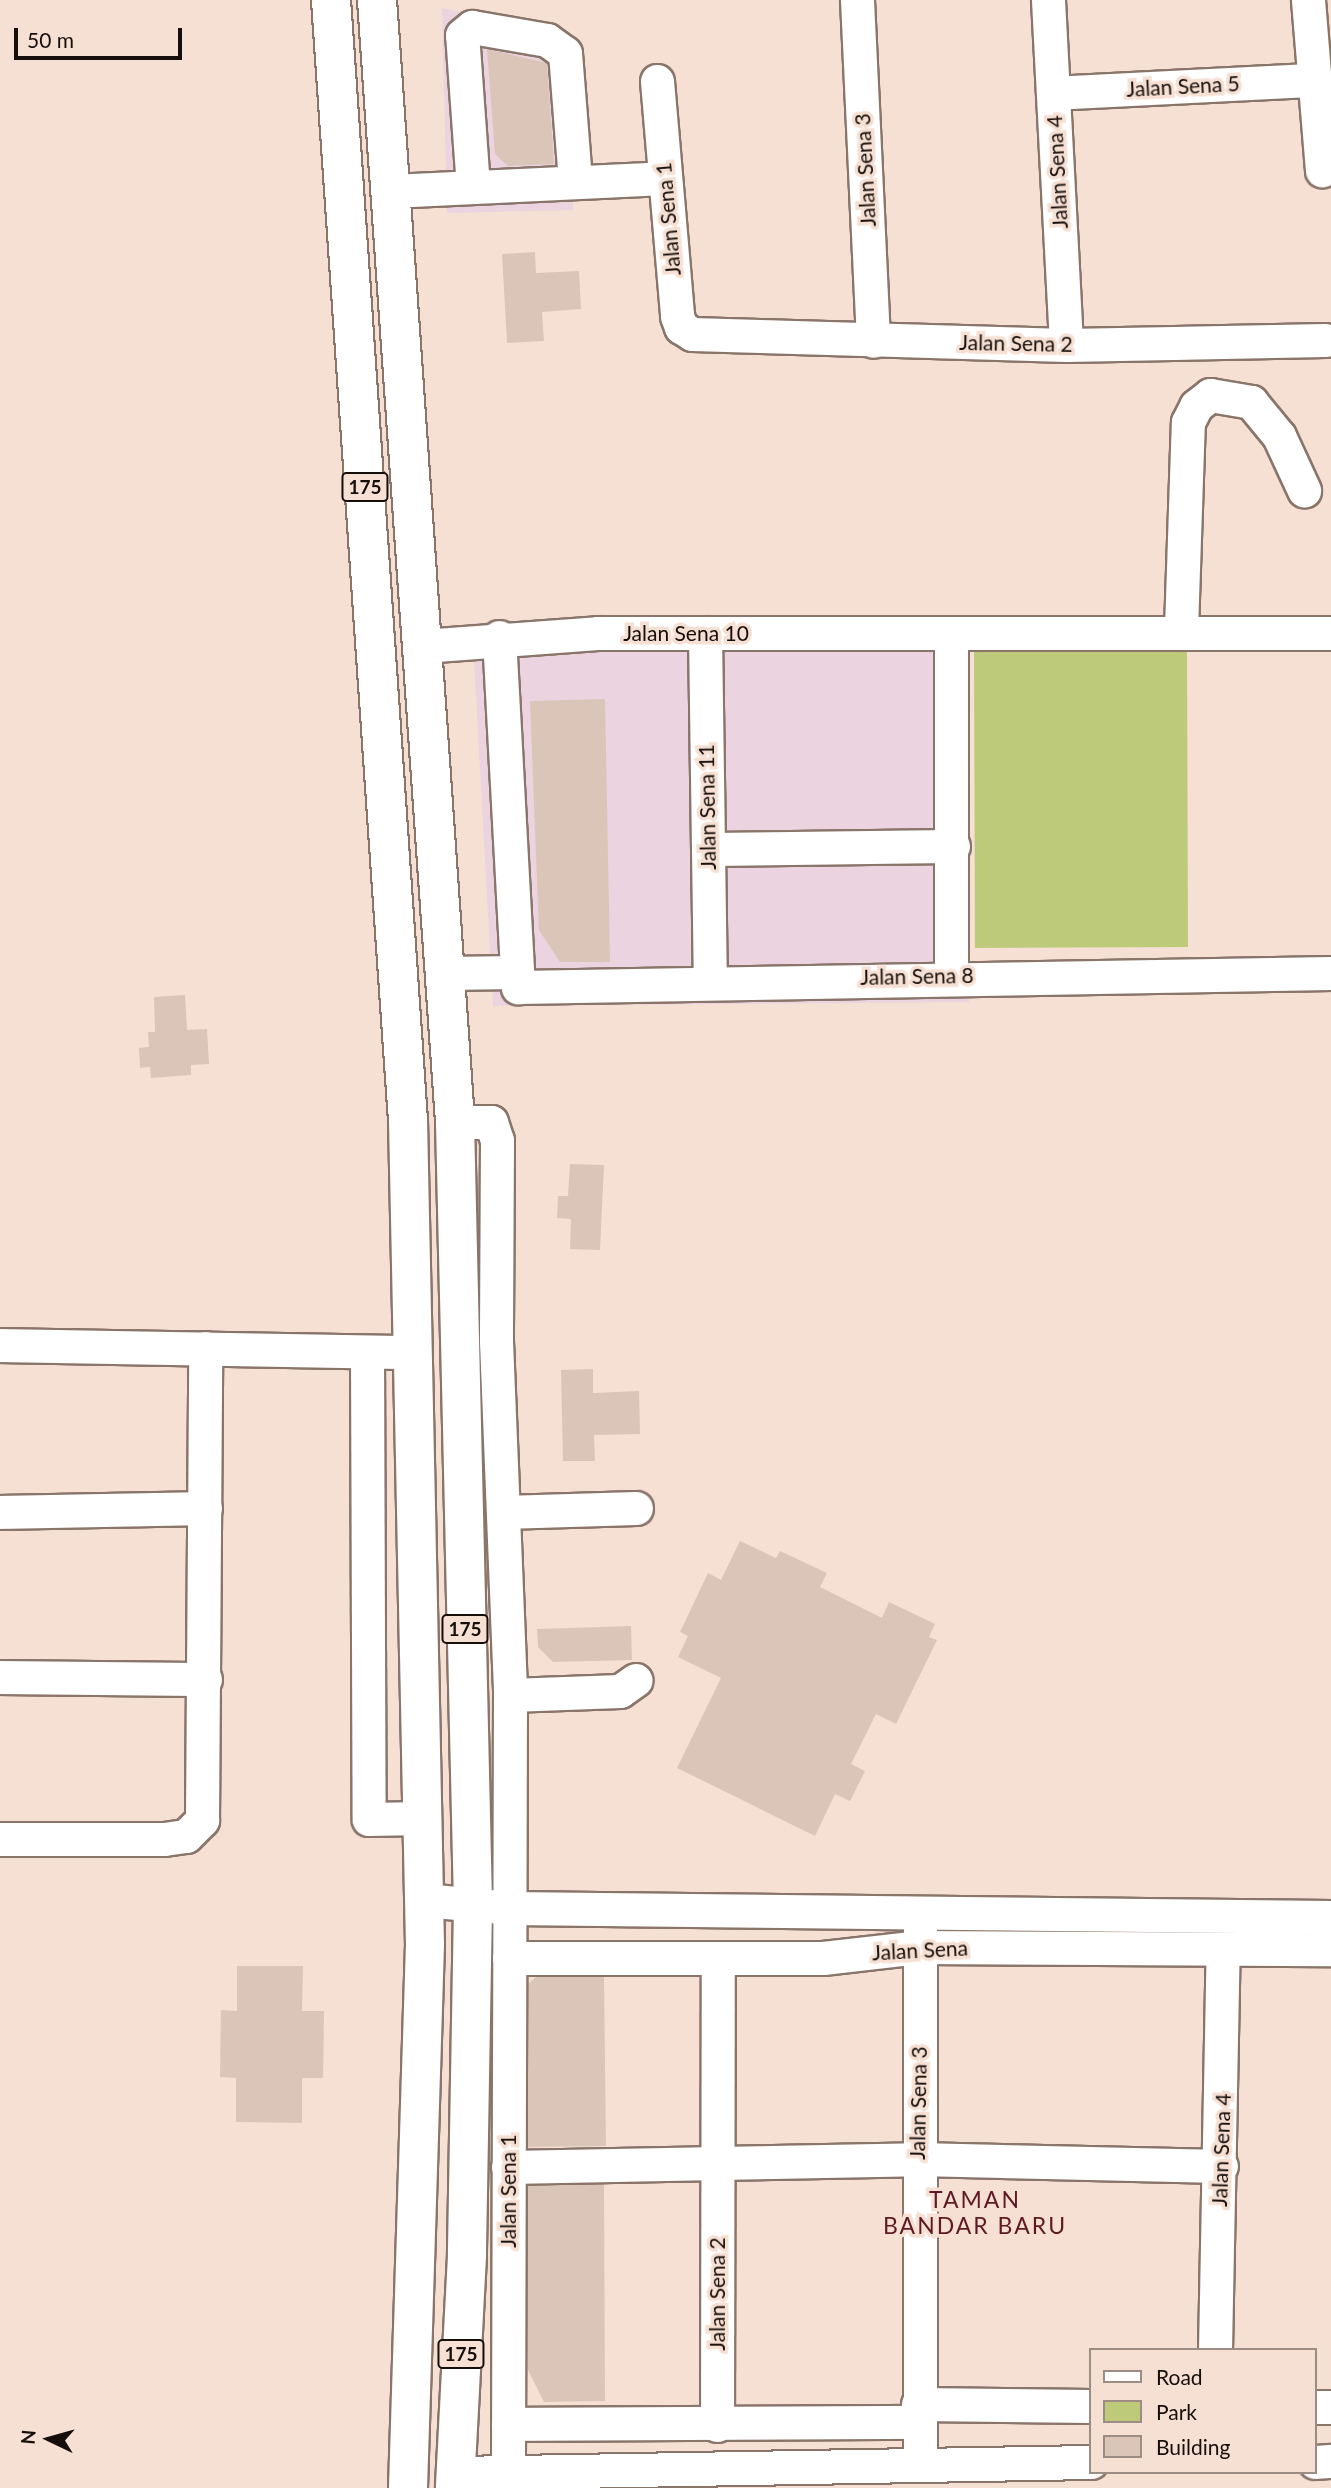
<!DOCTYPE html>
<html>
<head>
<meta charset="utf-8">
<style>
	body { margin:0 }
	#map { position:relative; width:1331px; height:2488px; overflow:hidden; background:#f6e0d3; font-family:Lato,sans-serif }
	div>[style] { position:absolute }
	.commercial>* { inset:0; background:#ebd3df }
	.green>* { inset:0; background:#bcca79 }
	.building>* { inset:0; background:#dbc5b9 }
	.roads { filter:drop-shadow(2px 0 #89756a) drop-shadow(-2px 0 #89756a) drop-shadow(0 2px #89756a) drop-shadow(0 -2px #89756a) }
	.minor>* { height:33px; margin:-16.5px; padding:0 16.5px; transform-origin:16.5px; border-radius:16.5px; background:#fff }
	.highway>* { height:38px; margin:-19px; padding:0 19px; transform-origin:19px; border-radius:19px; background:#fff }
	span { translate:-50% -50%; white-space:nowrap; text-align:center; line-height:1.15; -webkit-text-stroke:7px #f6e0d3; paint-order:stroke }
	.shield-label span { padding:2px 5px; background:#f6e0d3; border:2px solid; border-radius:5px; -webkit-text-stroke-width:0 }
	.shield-label { font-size:19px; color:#160e0a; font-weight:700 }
	.street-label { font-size:21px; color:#160e0a }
	.neighbourhood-label { font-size:23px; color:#5f1925; letter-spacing:2px }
	.legend { position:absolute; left:1089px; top:2348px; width:228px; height:126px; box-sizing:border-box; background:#f6e0d3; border:2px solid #9c8c83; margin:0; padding:9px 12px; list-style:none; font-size:21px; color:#160e0a }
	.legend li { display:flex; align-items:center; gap:14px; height:35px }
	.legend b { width:35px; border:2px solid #9c8c83 }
	.north { position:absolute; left:14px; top:2404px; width:70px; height:70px; -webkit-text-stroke:5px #f6e0d3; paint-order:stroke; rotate:275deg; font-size:19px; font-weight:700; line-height:28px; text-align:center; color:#160e0a }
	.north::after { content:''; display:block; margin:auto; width:24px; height:32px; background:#160e0a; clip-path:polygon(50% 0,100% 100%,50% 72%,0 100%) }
	.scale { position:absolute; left:14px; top:28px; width:168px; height:32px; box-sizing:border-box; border:4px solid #160e0a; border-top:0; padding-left:9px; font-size:21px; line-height:24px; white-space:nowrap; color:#160e0a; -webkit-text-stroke:5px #f6e0d3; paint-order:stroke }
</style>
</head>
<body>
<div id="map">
	<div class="commercial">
		<div style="clip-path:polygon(442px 8px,567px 38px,573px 210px,447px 213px)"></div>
		<div style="clip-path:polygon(968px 618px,969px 1002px,493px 1006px,472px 623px)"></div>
	</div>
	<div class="green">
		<div style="clip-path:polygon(1187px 647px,1188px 947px,975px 948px,974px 648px)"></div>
	</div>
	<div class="building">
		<div style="clip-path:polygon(487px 49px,547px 63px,554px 164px,508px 166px,495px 154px)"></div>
		<div style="clip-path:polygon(535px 252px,536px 273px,579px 271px,581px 309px,542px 312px,544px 341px,507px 343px,502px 254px)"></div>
		<div style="clip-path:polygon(605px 699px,610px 962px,560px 962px,539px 930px,530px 701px)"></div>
		<div style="clip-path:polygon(185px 995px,187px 1030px,207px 1029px,209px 1064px,191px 1065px,191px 1075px,151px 1078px,150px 1067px,140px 1068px,139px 1048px,149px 1047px,148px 1032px,155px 1032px,154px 997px)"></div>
		<div style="clip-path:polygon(570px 1164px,604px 1165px,600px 1250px,570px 1249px,571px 1219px,557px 1218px,558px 1196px,568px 1196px)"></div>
		<div style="clip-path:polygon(593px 1369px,593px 1393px,639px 1391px,640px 1434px,594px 1435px,595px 1461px,563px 1461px,561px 1370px)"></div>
		<div style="clip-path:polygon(740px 1541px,776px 1558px,780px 1551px,827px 1573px,820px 1587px,882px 1618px,889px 1602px,935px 1624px,929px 1637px,937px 1640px,896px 1724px,876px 1714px,851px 1764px,865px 1771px,850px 1801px,835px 1794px,815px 1836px,677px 1768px,721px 1678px,678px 1657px,688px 1636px,680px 1632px,708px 1573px,721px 1580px)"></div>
		<div style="clip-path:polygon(631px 1626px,632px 1660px,553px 1662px,538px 1647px,537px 1629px)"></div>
		<div style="clip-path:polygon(237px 1966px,303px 1966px,302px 2011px,324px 2011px,323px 2078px,302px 2078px,302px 2123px,236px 2122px,236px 2078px,220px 2077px,221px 2010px,237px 2011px)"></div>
		<div style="clip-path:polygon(536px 1977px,604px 1977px,606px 2146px,528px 2147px,528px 1984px)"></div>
		<div style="clip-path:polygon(604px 2184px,605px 2401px,544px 2402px,528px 2370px,528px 2186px)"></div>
	</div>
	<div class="roads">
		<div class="minor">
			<div style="left:857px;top:0;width:341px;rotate:87.3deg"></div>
			<div style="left:1048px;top:0;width:345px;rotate:87deg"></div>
			<div style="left:1308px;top:0;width:171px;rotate:85.3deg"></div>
			<div style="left:657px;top:81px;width:236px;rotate:85.1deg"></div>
			<div style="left:677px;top:316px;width:12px;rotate:70deg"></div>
			<div style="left:681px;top:327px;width:13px;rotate:32deg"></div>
			<div style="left:692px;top:334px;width:374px;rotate:1.7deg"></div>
			<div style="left:1066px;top:345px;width:259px;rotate:-1.1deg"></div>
			<div style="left:1053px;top:93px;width:260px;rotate:-2.9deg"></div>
			<div style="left:473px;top:187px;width:152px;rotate:-94.1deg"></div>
			<div style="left:462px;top:35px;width:13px;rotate:-39deg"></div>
			<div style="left:472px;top:27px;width:76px;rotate:9.8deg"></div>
			<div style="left:547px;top:40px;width:22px;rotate:36deg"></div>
			<div style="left:565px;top:53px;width:128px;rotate:85.5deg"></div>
			<div style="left:391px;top:191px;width:273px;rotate:-2.7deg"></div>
			<div style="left:1181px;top:629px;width:207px;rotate:-88.1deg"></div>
			<div style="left:1188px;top:422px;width:18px;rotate:-63deg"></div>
			<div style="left:1196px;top:406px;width:18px;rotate:-38deg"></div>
			<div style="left:1210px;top:395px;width:42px;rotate:9.7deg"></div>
			<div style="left:1251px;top:402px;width:44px;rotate:50.5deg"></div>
			<div style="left:1279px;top:436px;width:60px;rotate:65.2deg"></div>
			<div style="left:705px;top:633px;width:347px;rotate:89.2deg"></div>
			<div style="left:951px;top:633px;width:342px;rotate:90deg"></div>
			<div style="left:499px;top:637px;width:351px;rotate:86.9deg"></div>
			<div style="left:518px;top:987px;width:813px;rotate:-0.99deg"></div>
			<div style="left:422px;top:646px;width:176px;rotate:-4.2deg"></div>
			<div style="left:598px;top:633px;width:733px"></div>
			<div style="left:708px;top:849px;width:245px;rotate:-0.7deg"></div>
			<div style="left:445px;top:973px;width:70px;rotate:-0.8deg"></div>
			<div style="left:455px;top:1122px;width:36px"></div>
			<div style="left:491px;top:1122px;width:19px;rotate:72deg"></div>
			<div style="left:497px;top:1140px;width:201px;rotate:90.3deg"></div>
			<div style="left:496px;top:1341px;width:354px;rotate:87.7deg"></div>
			<div style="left:510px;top:1695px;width:778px;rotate:90.15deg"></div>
			<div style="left:0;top:1345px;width:412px;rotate:1deg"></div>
			<div style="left:367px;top:1352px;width:467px;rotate:89.8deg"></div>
			<div style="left:369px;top:1819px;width:53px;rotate:-1.1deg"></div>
			<div style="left:0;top:1512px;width:205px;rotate:-1.1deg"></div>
			<div style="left:503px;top:1512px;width:133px;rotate:-1.7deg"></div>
			<div style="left:0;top:1677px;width:205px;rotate:0.6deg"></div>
			<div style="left:510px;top:1695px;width:110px;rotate:-2.1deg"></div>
			<div style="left:620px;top:1691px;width:19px;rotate:-35deg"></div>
			<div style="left:0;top:1839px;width:164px"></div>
			<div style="left:164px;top:1839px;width:22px;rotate:-8deg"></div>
			<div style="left:186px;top:1836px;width:23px;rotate:-45deg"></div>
			<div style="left:202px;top:1820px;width:472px;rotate:-89.6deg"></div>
			<div style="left:424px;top:1900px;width:86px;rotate:5.3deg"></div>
			<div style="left:510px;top:1908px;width:821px;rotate:0.63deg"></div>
			<div style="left:920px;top:1927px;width:535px;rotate:90deg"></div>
			<div style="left:509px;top:1958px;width:314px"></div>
			<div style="left:823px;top:1958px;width:98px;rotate:-6.5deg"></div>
			<div style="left:920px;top:1947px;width:411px;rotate:0.3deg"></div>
			<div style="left:508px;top:2167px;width:409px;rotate:-1.1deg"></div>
			<div style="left:917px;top:2159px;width:304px;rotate:1.3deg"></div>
			<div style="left:1215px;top:2350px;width:401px;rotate:-88.9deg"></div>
			<div style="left:918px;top:2404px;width:173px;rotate:0.7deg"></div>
			<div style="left:1315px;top:2407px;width:16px"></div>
			<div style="left:508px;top:2424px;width:410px;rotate:-0.3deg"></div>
			<div style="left:717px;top:2425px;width:466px;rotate:-89.9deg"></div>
			<div style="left:1315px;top:2462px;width:16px;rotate:-4deg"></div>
			<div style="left:455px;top:2473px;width:636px;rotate:-0.99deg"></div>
		</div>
		<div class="highway">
			<div style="left:331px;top:0;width:1123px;rotate:86.07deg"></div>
			<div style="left:408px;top:1120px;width:824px;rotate:88.82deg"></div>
			<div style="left:425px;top:1944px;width:544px;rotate:91.79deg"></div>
			<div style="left:377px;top:0;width:1125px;rotate:86.02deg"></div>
			<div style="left:455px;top:1122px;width:784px;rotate:88.68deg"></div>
			<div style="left:473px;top:1906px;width:350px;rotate:91deg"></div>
			<div style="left:467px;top:2256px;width:232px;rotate:93deg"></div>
		</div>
	</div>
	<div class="shield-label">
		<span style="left:365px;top:487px">175</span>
		<span style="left:465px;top:1629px">175</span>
		<span style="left:461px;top:2354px">175</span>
	</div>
	<div class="street-label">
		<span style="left:1183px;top:86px;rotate:-3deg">Jalan Sena 5</span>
		<span style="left:865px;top:170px;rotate:-93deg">Jalan Sena 3</span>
		<span style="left:1057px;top:172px;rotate:-93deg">Jalan Sena 4</span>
		<span style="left:668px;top:219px;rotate:-95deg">Jalan Sena 1</span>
		<span style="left:1016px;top:343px;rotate:1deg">Jalan Sena 2</span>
		<span style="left:686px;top:633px">Jalan Sena 10</span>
		<span style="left:707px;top:807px;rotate:-91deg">Jalan Sena 11</span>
		<span style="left:917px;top:976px;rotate:-1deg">Jalan Sena 8</span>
		<span style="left:920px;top:1950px;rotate:-3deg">Jalan Sena</span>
		<span style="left:918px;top:2103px;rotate:-89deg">Jalan Sena 3</span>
		<span style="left:1221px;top:2150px;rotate:-88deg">Jalan Sena 4</span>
		<span style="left:508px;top:2191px;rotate:-90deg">Jalan Sena 1</span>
		<span style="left:717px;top:2294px;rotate:-90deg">Jalan Sena 2</span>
	</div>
	<div class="neighbourhood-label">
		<span style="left:975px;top:2212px">TAMAN<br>BANDAR BARU</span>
	</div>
	<ul class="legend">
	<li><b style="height:9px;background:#fff"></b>Road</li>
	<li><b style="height:19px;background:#bcca79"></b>Park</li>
	<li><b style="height:19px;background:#dbc5b9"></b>Building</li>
	</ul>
	<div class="north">N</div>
	<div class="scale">50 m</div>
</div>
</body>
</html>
